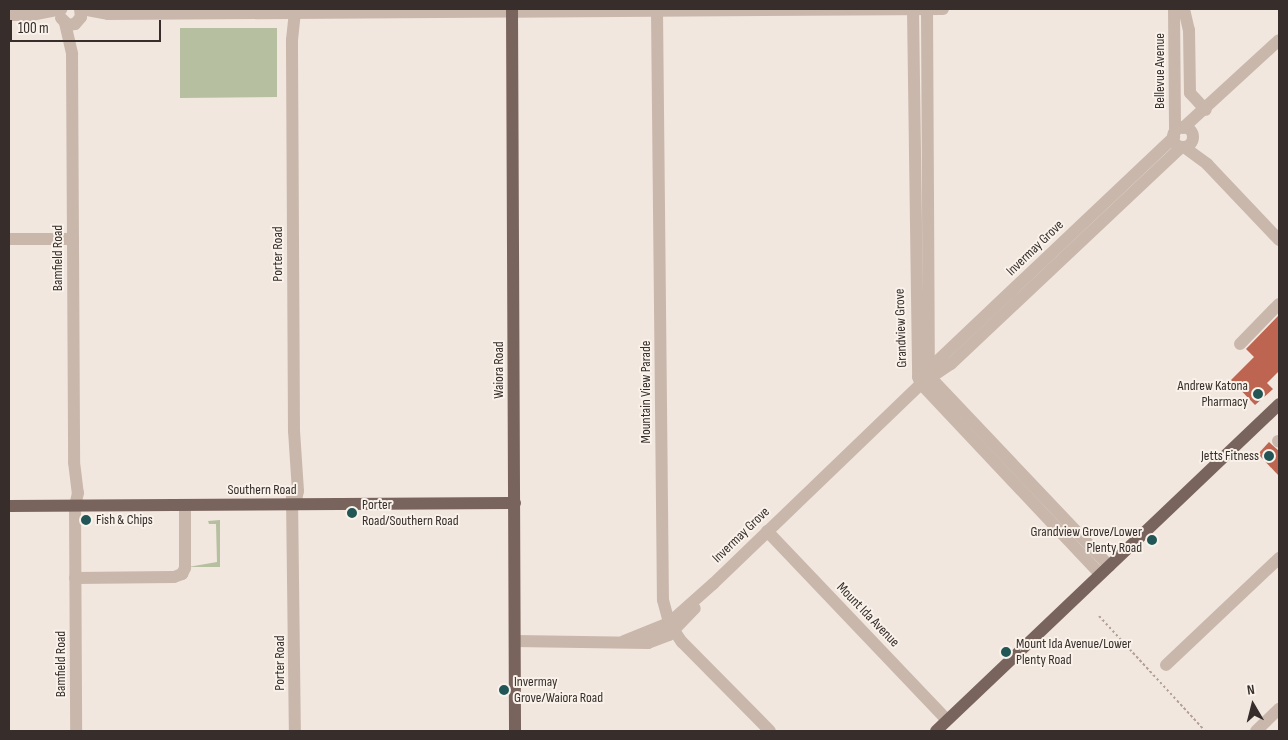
<!DOCTYPE html>
<html>
<head>
<meta charset="utf-8">
<style>
	body { margin:0 }
	#map { position:relative; width:1288px; height:740px; overflow:hidden; background:#f1e7df; font-family:"Sofia Sans Condensed",sans-serif }
	div>[style] { position:absolute }
	.green>* { inset:0; background:#b6bfa0 }
	.building>* { inset:0; background:#bd6550 }
	.path>* { height:2px; margin-top:-1px; transform-origin:0; background:repeating-linear-gradient(90deg,#b4a196 0 2.5px,transparent 0 5px) }
	.minor>* { height:12px; margin:-6px; padding:0 6px; transform-origin:6px; border-radius:6px; background:#c9b7ab }
	.minor>.ring { margin:-6px; padding:0; box-sizing:content-box; background:none; border:12px solid #c9b7ab; border-radius:50% }
	.major>* { height:12px; margin:-6px; padding:0 6px; transform-origin:6px; border-radius:6px; background:#78645c }
	.dots>* { width:14px; height:14px; translate:-50% -50%; box-sizing:border-box; border:2px solid #f9f2eb; border-radius:50% }
	span { translate:-50% -50%; white-space:nowrap; text-align:center; line-height:1.15; -webkit-text-stroke:4px #f9f2eb; paint-order:stroke }
	.street-label { font-size:14px; color:#372d2a }
	.poi-label { font-size:14px; color:#372d2a }
	.right { translate:-100% -50%; text-align:right }
	.left { translate:0 -50%; text-align:left }
	.frame { position:absolute; inset:0; border:10px solid #372d2a; pointer-events:none }
	.north { position:absolute; left:1228px; top:680px; width:50px; height:50px; -webkit-text-stroke:4px #f9f2eb; paint-order:stroke; rotate:352deg; font-size:14px; font-weight:700; line-height:20px; text-align:center; color:#372d2a }
	.north::after { content:''; display:block; margin:auto; width:18px; height:22px; background:#372d2a; clip-path:polygon(50% 0,100% 100%,50% 72%,0 100%) }
	.scale { position:absolute; left:10px; top:20px; width:151px; height:22px; box-sizing:border-box; border:2px solid #372d2a; border-top:0; padding-left:6px; font-size:15px; line-height:18px; white-space:nowrap; color:#372d2a; -webkit-text-stroke:4px #f9f2eb; paint-order:stroke }
</style>
</head>
<body>
<div id="map">
	<div class="green">
		<div style="clip-path:polygon(180px 28px,277px 28px,277px 97px,180px 98px)"></div>
		<div style="clip-path:polygon(220px 520px,220px 567px,188px 567px,217px 562px,216px 524px,209px 524px,208px 521px)"></div>
	</div>
	<div class="building">
		<div style="clip-path:polygon(1279px 315px,1279px 371px,1267px 383px,1273px 389px,1255px 405px,1231px 380px,1254px 357px,1246px 349px)"></div>
		<div style="clip-path:polygon(1269px 442px,1279px 451px,1279px 476px,1258px 454px)"></div>
	</div>
	<div class="path">
		<div style="left:1099px;top:616px;width:156px;rotate:47.3deg"></div>
	</div>
	<div class="minor">
		<div style="left:82px;top:9px;width:26px;rotate:11deg"></div>
		<div style="left:108px;top:14px;width:835px;rotate:-0.34deg"></div>
		<div style="left:913px;top:9px;width:368px;rotate:89.2deg"></div>
		<div style="left:918px;top:377px;width:8px;rotate:67deg"></div>
		<div style="left:921px;top:384px;width:261px;rotate:46.7deg"></div>
		<div style="left:927px;top:9px;width:367px;rotate:89.7deg"></div>
		<div style="left:929px;top:376px;width:262px;rotate:46.5deg"></div>
		<div style="left:1174px;top:9px;width:123px;rotate:89.5deg"></div>
		<div style="left:1184px;top:9px;width:22px;rotate:77deg"></div>
		<div style="left:1189px;top:30px;width:63px;rotate:89.1deg"></div>
		<div style="left:1190px;top:93px;width:23px;rotate:47deg"></div>
		<div style="left:657px;top:11px;width:589px;rotate:89.42deg"></div>
		<div style="left:663px;top:600px;width:24px;rotate:75deg"></div>
		<div style="left:669px;top:623px;width:23px;rotate:56deg"></div>
		<div style="left:682px;top:642px;width:125px;rotate:45.3deg"></div>
		<div style="left:9px;top:15px;width:22px"></div>
		<div style="left:31px;top:15px;width:31px;rotate:-11deg"></div>
		<div style="left:61px;top:18px;width:10px;rotate:45deg"></div>
		<div style="left:68px;top:25px;width:7px;rotate:-8deg"></div>
		<div style="left:75px;top:24px;width:9px;rotate:-49deg"></div>
		<div style="left:81px;top:17px;width:8px;rotate:-97deg"></div>
		<div style="left:65px;top:23px;width:32px;rotate:77deg"></div>
		<div style="left:72px;top:54px;width:408px;rotate:89.7deg"></div>
		<div style="left:74px;top:462px;width:31px;rotate:83deg"></div>
		<div style="left:78px;top:493px;width:13px;rotate:103deg"></div>
		<div style="left:75px;top:506px;width:225px;rotate:89.7deg"></div>
		<div class="ring" style="left:1173px;top:127px;width:8px;height:8px"></div>
		<div style="left:1183px;top:128px;width:130px;rotate:-42.5deg"></div>
		<div style="left:1184px;top:147px;width:29px;rotate:36deg"></div>
		<div style="left:1207px;top:164px;width:105px;rotate:46.5deg"></div>
		<div style="left:9px;top:239px;width:64px"></div>
		<div style="left:1240px;top:344px;width:56px;rotate:-45.7deg"></div>
		<div style="left:927px;top:374px;width:11px;rotate:-56deg"></div>
		<div style="left:933px;top:365px;width:332px;rotate:-43.4deg"></div>
		<div style="left:1278px;top:441px;width:1px;rotate:45deg"></div>
		<div style="left:292px;top:497px;width:234px;rotate:89.3deg"></div>
		<div style="left:295px;top:505px;width:14px;rotate:-78deg"></div>
		<div style="left:298px;top:491px;width:60px;rotate:-93.8deg"></div>
		<div style="left:294px;top:431px;width:391px;rotate:-90.3deg"></div>
		<div style="left:292px;top:40px;width:31px;rotate:-84deg"></div>
		<div style="left:767px;top:531px;width:261px;rotate:46.4deg"></div>
		<div style="left:75px;top:578px;width:99px;rotate:-0.6deg"></div>
		<div style="left:174px;top:577px;width:9px;rotate:-21deg"></div>
		<div style="left:182px;top:574px;width:7px;rotate:-63deg"></div>
		<div style="left:185px;top:568px;width:63px;rotate:-90deg"></div>
		<div style="left:515px;top:641px;width:133px;rotate:0.9deg"></div>
		<div style="left:648px;top:643px;width:22px;rotate:-21deg"></div>
		<div style="left:669px;top:635px;width:37px;rotate:-46deg"></div>
		<div style="left:624px;top:641px;width:48px;rotate:-21.8deg"></div>
		<div style="left:669px;top:623px;width:59px;rotate:-41.6deg"></div>
		<div style="left:713px;top:584px;width:289px;rotate:-43.9deg"></div>
		<div style="left:921px;top:384px;width:36px;rotate:-34deg"></div>
		<div style="left:951px;top:364px;width:316px;rotate:-43.3deg"></div>
		<div style="left:1166px;top:665px;width:156px;rotate:-43.4deg"></div>
		<div style="left:1256px;top:731px;width:32px;rotate:-44deg"></div>
	</div>
	<div class="major">
		<div style="left:512px;top:9px;width:722px;rotate:89.76deg"></div>
		<div style="left:9px;top:506px;width:506px;rotate:-0.34deg"></div>
		<div style="left:936px;top:731px;width:474px;rotate:-43.6deg"></div>
	</div>
	<div class="dots">
		<div style="left:1258px;top:394px;background:#225556"></div>
		<div style="left:1269px;top:456px;background:#225556"></div>
		<div style="left:352px;top:513px;background:#225556"></div>
		<div style="left:86px;top:520px;background:#225556"></div>
		<div style="left:1152px;top:540px;background:#225556"></div>
		<div style="left:1006px;top:652px;background:#225556"></div>
		<div style="left:504px;top:690px;background:#225556"></div>
	</div>
	<div class="street-label">
		<span style="left:1160px;top:71px;rotate:-90deg">Bellevue Avenue</span>
		<span style="left:1035px;top:248px;rotate:-44deg">Invermay Grove</span>
		<span style="left:278px;top:254px;rotate:-90deg">Porter Road</span>
		<span style="left:58px;top:258px;rotate:-90deg">Bamfield Road</span>
		<span style="left:901px;top:328px;rotate:-92deg">Grandview Grove</span>
		<span style="left:499px;top:370px;rotate:-90deg">Waiora Road</span>
		<span style="left:646px;top:392px;rotate:-90deg">Mountain View Parade</span>
		<span style="left:262px;top:490px">Southern Road</span>
		<span style="left:741px;top:535px;rotate:-44deg">Invermay Grove</span>
		<span style="left:868px;top:615px;rotate:46deg">Mount Ida Avenue</span>
		<span style="left:280px;top:663px;rotate:-90deg">Porter Road</span>
		<span style="left:61px;top:664px;rotate:-90deg">Bamfield Road</span>
	</div>
	<div class="poi-label">
		<span class="right" style="left:1248px;top:394px">Andrew Katona<br>Pharmacy</span>
		<span class="right" style="left:1259px;top:456px">Jetts Fitness</span>
		<span class="left" style="left:362px;top:513px">Porter<br>Road/Southern Road</span>
		<span class="left" style="left:96px;top:520px">Fish &amp; Chips</span>
		<span class="right" style="left:1142px;top:540px">Grandview Grove/Lower<br>Plenty Road</span>
		<span class="left" style="left:1016px;top:652px">Mount Ida Avenue/Lower<br>Plenty Road</span>
		<span class="left" style="left:514px;top:690px">Invermay<br>Grove/Waiora Road</span>
	</div>
	<div class="frame"></div>
	<div class="north">N</div>
	<div class="scale">100 m</div>
</div>
</body>
</html>
